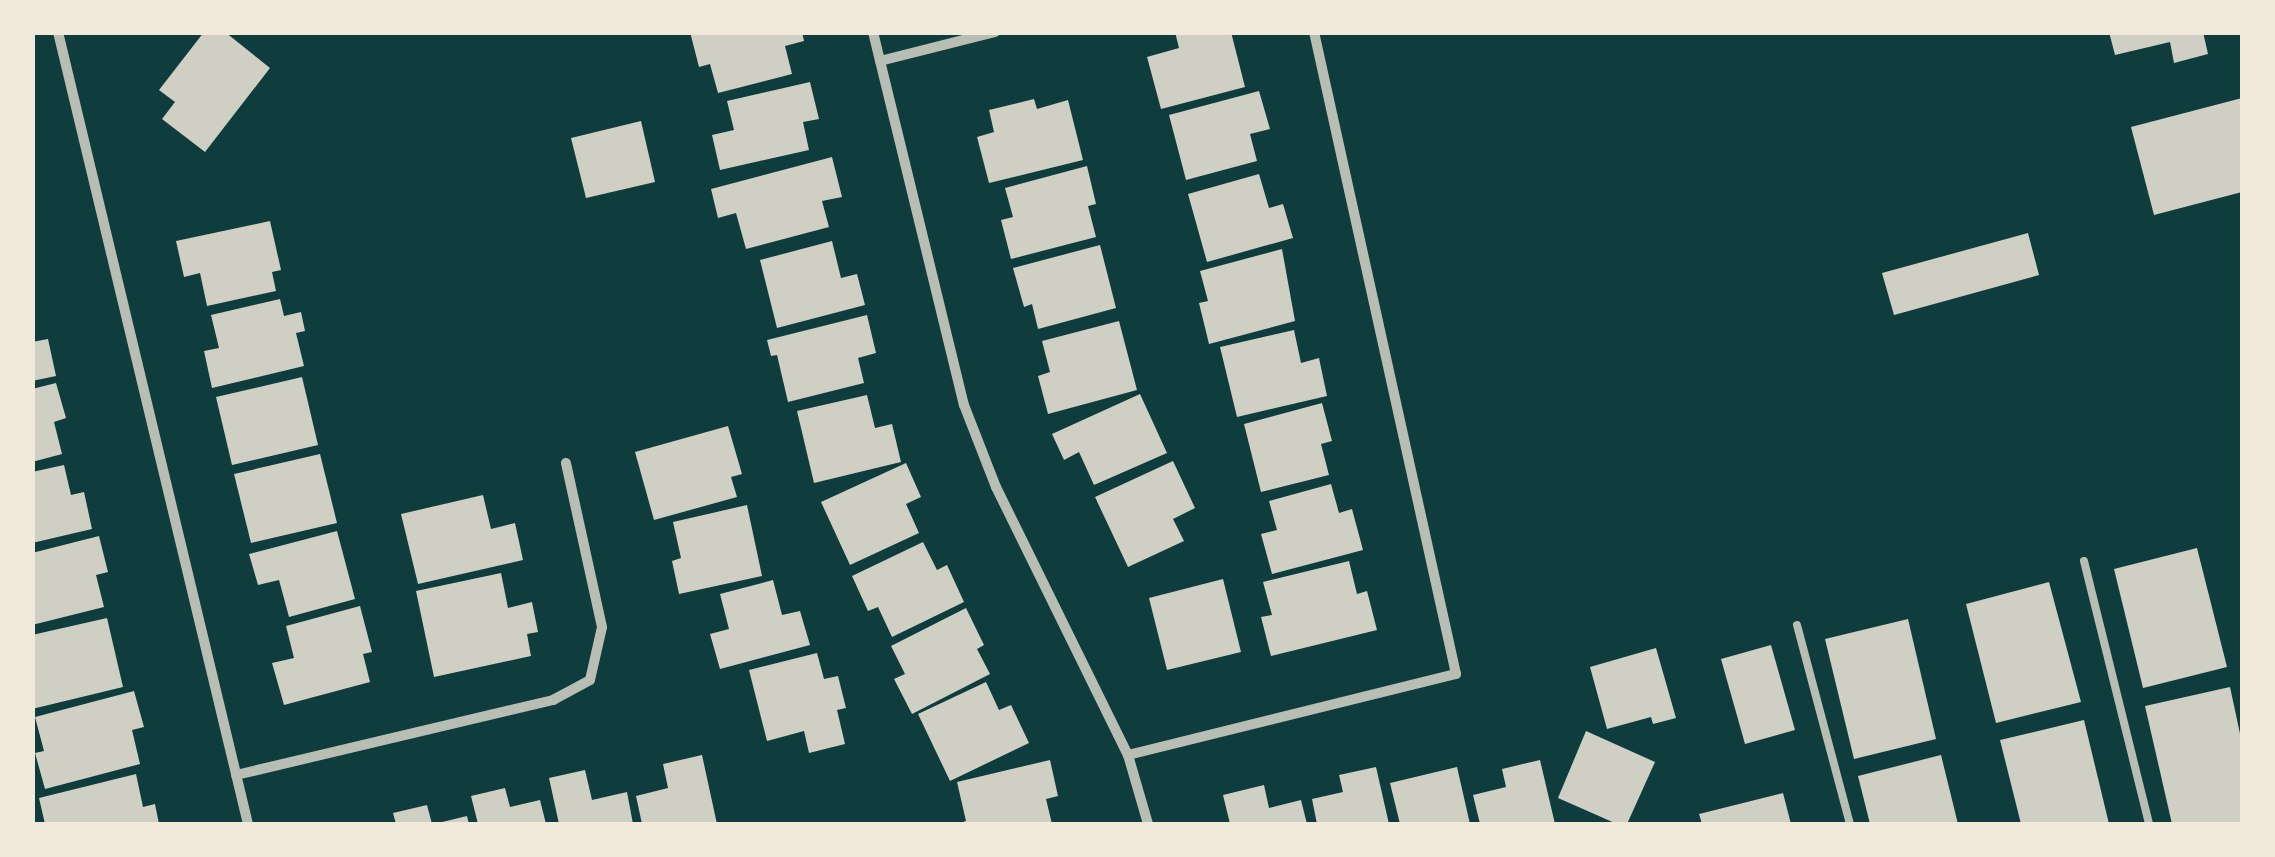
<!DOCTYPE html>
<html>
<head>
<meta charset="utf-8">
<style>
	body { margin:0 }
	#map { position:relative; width:2275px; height:857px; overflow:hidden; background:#0f3d3e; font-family:Bitter,serif }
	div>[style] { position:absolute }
	.building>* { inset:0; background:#cfcfc3 }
	.service>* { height:8px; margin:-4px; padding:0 4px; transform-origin:4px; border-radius:4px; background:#b8beb3 }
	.minor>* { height:10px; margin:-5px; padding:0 5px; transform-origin:5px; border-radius:5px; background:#b8beb3 }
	span { translate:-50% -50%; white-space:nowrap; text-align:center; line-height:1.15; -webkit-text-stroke:8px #f1e9da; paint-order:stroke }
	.frame { position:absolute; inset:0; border:35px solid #f1e9da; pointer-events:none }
</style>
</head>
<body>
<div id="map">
	<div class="building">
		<div style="clip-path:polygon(204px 32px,225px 32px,270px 68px,205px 152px,162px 119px,175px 102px,159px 90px)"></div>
		<div style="clip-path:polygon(690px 32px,802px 32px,804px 41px,785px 46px,792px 74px,718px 93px,710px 64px,699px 67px)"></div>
		<div style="clip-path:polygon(1175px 32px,1231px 32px,1245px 87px,1161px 109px,1147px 57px,1179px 48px)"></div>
		<div style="clip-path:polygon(2109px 32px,2203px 32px,2208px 54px,2174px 63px,2170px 42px,2115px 55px)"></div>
		<div style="clip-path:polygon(810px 82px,819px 119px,803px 122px,809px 150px,720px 170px,712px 135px,734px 130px,727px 101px)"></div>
		<div style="clip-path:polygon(1259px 91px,1270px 129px,1250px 134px,1257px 161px,1186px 180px,1169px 115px)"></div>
		<div style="clip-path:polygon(2242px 98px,2242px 192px,2154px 215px,2131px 127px)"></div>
		<div style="clip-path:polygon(1034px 99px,1037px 109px,1068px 100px,1083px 160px,989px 183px,977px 137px,994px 132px,989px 110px)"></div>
		<div style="clip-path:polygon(641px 121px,655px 182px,586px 198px,571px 138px)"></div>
		<div style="clip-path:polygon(832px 157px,842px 197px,822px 201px,829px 227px,746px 249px,736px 213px,718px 218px,711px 189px)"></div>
		<div style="clip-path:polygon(1087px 166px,1096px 204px,1088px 206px,1096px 237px,1011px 259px,1001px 220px,1013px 217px,1005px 188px)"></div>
		<div style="clip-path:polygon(1259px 174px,1269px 208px,1283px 204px,1293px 238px,1207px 262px,1188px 194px)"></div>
		<div style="clip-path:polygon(270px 221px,281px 270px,272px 272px,276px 291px,207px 306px,200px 273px,184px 277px,176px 241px)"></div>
		<div style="clip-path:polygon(2028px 233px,2039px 275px,1894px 315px,1882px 273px)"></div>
		<div style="clip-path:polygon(832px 241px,841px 278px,857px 274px,865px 305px,777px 328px,760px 260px)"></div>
		<div style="clip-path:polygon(1100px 245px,1116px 308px,1038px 329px,1032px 304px,1024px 307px,1013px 268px)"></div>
		<div style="clip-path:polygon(1282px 249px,1295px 321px,1209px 344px,1199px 303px,1208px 301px,1200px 271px)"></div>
		<div style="clip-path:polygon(280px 299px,284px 316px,301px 312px,305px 331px,296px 333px,304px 366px,212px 388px,204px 351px,219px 348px,211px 315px)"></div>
		<div style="clip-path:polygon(867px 315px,876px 353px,858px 358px,864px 383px,788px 402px,777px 355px,771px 356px,767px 340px)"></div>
		<div style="clip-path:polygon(1119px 321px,1137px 390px,1048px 414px,1038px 376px,1050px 372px,1042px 341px)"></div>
		<div style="clip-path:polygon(1294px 330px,1301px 363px,1319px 358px,1327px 396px,1237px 417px,1220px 347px)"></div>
		<div style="clip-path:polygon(48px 339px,56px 376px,32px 381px,32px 342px)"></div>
		<div style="clip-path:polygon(302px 377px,318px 445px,232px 465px,216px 397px)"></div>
		<div style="clip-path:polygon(56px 383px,66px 418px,54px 422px,62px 454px,32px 462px,32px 389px)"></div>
		<div style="clip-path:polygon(1140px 394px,1167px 453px,1094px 485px,1079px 452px,1064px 460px,1052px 434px)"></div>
		<div style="clip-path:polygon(867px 395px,875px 428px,892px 424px,901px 462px,814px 483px,797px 411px)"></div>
		<div style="clip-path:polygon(1322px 403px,1332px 441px,1321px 444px,1329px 475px,1261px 492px,1244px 424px)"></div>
		<div style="clip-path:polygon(728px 426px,742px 474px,731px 477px,737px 497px,654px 520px,635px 452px)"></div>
		<div style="clip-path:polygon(320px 454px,337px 523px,251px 543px,234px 474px)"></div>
		<div style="clip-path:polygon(1173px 461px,1195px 508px,1173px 519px,1184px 541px,1128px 567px,1095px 497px)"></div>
		<div style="clip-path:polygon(906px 463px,921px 497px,906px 504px,919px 533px,850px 565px,821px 502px)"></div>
		<div style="clip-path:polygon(64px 465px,71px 495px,84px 492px,92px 529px,32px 543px,32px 472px)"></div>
		<div style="clip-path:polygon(1331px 484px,1339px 513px,1352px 509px,1363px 550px,1272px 574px,1261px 534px,1277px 530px,1269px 501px)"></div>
		<div style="clip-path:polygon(483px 495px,491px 529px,515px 523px,523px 560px,418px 584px,401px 514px)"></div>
		<div style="clip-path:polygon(747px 505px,762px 576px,679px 594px,672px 561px,681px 558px,673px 522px)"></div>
		<div style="clip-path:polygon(337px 531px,355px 599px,289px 617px,279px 580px,258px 585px,249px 554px)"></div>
		<div style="clip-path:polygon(99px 536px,108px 572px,96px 575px,104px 607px,32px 625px,32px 553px)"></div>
		<div style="clip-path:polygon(923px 542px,937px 570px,947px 565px,964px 602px,892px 637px,878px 607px,868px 611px,852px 576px)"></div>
		<div style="clip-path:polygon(2197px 548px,2227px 667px,2143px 688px,2114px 569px)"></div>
		<div style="clip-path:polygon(1349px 561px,1357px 594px,1367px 591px,1377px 630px,1271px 656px,1261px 617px,1272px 615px,1263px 582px)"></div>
		<div style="clip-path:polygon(501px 573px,508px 608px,532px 602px,538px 632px,527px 634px,531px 656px,434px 677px,416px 591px)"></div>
		<div style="clip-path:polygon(1223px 579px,1241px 652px,1167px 670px,1149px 598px)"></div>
		<div style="clip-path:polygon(773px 580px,782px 615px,800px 611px,810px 645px,720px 669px,710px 634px,729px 629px,720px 594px)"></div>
		<div style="clip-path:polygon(2049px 582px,2081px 702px,1996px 723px,1966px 604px)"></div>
		<div style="clip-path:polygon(360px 606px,372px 652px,363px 654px,370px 682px,284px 705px,272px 663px,294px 658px,286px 626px)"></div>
		<div style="clip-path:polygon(966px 608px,984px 645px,977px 649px,990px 674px,912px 714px,894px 679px,905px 674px,891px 646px)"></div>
		<div style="clip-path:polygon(107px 618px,123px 687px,32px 709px,32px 635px)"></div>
		<div style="clip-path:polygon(1908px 619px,1936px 739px,1854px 759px,1825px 639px)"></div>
		<div style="clip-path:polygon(1771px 645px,1795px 730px,1745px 744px,1721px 659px)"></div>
		<div style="clip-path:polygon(1656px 648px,1676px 718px,1653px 724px,1651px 717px,1607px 729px,1590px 667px)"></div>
		<div style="clip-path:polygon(817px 653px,824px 679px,838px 676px,846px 708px,837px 710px,845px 744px,809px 753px,804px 731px,767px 741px,749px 670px)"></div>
		<div style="clip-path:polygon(986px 682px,999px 710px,1011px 705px,1029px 743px,950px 781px,918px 714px)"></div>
		<div style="clip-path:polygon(2230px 687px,2242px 743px,2242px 824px,2172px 824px,2145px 706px)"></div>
		<div style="clip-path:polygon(134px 691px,144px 727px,132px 730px,140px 764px,45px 789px,35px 753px,44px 751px,35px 717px)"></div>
		<div style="clip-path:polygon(2084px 720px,2109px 824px,2021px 824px,2000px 740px)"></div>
		<div style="clip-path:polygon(1586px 731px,1655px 762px,1627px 824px,1617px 824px,1558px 798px)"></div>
		<div style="clip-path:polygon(702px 755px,717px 824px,642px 824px,636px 796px,668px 788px,663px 764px)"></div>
		<div style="clip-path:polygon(1941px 755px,1958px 824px,1870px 824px,1858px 776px)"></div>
		<div style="clip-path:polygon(1050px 760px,1058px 796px,1046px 799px,1052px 824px,957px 824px,966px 821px,957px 782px)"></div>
		<div style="clip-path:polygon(1540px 760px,1555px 824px,1480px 824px,1473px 795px,1506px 787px,1502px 769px)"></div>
		<div style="clip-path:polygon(1376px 767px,1389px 824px,1317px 824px,1312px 799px,1343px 792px,1339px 775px)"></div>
		<div style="clip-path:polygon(1457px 767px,1470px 824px,1400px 824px,1390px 783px)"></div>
		<div style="clip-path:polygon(585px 770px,592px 800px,627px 792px,633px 824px,559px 824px,549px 778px)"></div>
		<div style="clip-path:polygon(136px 774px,143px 807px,155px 804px,159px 824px,45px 824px,39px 798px)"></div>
		<div style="clip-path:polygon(1264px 785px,1269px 808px,1301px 800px,1307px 824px,1230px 824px,1223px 795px)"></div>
		<div style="clip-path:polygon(505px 788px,510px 807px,540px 800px,546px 824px,478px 824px,471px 796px)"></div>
		<div style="clip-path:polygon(1783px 793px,1791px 824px,1702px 824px,1699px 814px)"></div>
		<div style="clip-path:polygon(427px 805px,432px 824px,396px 824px,393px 813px)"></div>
		<div style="clip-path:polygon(467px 816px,469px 824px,438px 824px,438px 823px)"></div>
	</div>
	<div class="service">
		<div style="left:2084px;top:561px;width:271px;rotate:76.1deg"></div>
		<div style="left:1797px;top:625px;width:206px;rotate:75.1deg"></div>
	</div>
	<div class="minor">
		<div style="left:58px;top:32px;width:814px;rotate:76.51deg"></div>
		<div style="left:873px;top:32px;width:384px;rotate:76.3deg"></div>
		<div style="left:964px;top:405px;width:88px;rotate:68.7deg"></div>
		<div style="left:996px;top:487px;width:299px;rotate:63.8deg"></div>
		<div style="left:1128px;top:755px;width:72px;rotate:73.8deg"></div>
		<div style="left:880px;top:61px;width:119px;rotate:-14.2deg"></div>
		<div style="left:1128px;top:755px;width:338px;rotate:-13.9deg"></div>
		<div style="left:1456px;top:674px;width:658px;rotate:-102.47deg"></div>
		<div style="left:236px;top:775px;width:326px;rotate:-13.3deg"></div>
		<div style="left:553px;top:700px;width:42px;rotate:-28.4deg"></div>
		<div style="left:590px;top:680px;width:54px;rotate:-77.2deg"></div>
		<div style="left:602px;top:627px;width:168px;rotate:-102.4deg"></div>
	</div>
	<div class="frame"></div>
</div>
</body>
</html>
